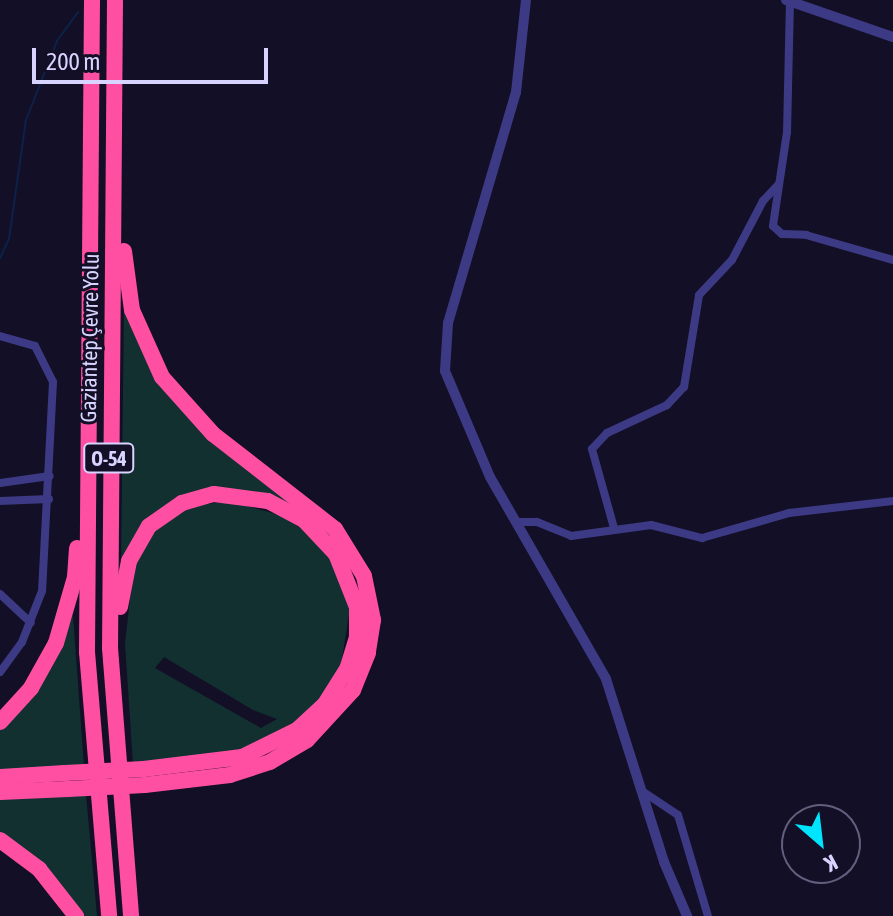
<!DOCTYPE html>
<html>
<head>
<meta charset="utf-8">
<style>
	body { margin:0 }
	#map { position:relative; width:893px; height:916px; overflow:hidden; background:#130f26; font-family:"Asap Condensed",sans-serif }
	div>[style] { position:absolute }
	.green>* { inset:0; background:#12302f }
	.stream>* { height:2px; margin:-1px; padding:0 1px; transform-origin:1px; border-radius:1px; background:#0c2248 }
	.minor>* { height:8px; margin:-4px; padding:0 4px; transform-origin:4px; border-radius:4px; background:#3d3a85 }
	.tertiary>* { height:10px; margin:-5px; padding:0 5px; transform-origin:5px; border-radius:5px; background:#3d3a85 }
	.motorway>* { height:16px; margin:-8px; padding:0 8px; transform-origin:8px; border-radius:8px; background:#ff4fa3 }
	.motorway-bridge>* { height:16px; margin:-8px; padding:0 8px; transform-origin:8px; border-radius:8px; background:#ff4fa3 }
	span { translate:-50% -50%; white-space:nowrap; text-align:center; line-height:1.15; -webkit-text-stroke:6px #130f26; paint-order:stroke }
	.shield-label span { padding:2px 6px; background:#130f26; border:2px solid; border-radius:6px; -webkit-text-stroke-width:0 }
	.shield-label { font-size:20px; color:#d9d4ff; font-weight:700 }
	.street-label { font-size:22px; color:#d9d4ff }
	.north { position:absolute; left:781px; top:804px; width:80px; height:80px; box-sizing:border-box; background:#130f26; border:2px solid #625e7d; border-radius:50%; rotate:152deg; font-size:22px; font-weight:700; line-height:32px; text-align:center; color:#d9d4ff }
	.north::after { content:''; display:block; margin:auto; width:28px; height:36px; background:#00e5ff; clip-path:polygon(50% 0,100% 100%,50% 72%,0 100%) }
	.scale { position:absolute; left:32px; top:48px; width:236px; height:36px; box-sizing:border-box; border:4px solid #d9d4ff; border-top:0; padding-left:10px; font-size:24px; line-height:28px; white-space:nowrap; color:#d9d4ff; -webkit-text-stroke:6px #130f26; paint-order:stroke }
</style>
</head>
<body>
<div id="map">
	<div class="green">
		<div style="clip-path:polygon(124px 302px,150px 368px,299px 507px,188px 494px,121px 565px)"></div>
		<div style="clip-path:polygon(evenodd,229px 501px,283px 516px,304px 530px,335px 563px,350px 608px,341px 665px,320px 700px,291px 726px,246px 750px,133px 764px,125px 644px,133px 571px,149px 538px,161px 525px,193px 506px,229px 501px,164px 657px,253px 710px,277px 719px,261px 728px,155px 668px,164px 657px)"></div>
		<div style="clip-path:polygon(73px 615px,84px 766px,0 771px,0 730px,56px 655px)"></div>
		<div style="clip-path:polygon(86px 794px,97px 916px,83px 916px,0 836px,0 798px)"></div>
	</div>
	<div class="stream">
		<div style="left:0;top:258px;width:21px;rotate:-65deg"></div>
		<div style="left:9px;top:239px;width:120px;rotate:-81.9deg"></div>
		<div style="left:26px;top:120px;width:85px;rotate:-68.6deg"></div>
		<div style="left:57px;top:41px;width:36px;rotate:-54deg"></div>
	</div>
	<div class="minor">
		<div style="left:790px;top:1px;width:131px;rotate:91.3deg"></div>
		<div style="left:787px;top:132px;width:95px;rotate:98.5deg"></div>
		<div style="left:773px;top:226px;width:12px;rotate:42deg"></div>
		<div style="left:782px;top:234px;width:24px;rotate:2deg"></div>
		<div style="left:806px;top:235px;width:91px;rotate:16deg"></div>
		<div style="left:0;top:336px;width:36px;rotate:16deg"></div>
		<div style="left:35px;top:346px;width:40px;rotate:63.4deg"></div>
		<div style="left:53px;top:382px;width:209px;rotate:93deg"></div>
		<div style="left:42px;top:591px;width:55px;rotate:111.4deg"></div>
		<div style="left:22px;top:642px;width:37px;rotate:126deg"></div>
		<div style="left:0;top:483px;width:50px;rotate:-8deg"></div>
		<div style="left:0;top:501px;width:49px;rotate:-2.3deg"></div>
		<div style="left:517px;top:522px;width:20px"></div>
		<div style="left:537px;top:522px;width:37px;rotate:22deg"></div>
		<div style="left:571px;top:536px;width:81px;rotate:-7.8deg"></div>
		<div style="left:651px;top:525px;width:53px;rotate:14.3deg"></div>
		<div style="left:702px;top:538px;width:91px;rotate:-16deg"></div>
		<div style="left:789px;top:513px;width:105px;rotate:-6.6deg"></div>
		<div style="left:614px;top:528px;width:82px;rotate:-105.6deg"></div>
		<div style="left:592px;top:449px;width:22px;rotate:-47deg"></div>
		<div style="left:607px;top:433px;width:66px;rotate:-25deg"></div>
		<div style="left:667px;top:405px;width:25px;rotate:-47deg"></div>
		<div style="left:684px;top:387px;width:93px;rotate:-80.7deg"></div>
		<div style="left:699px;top:295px;width:48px;rotate:-46.7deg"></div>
		<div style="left:732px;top:260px;width:67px;rotate:-62.3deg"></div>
		<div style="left:763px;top:201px;width:23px;rotate:-47deg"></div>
		<div style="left:0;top:594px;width:42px;rotate:43.1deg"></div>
		<div style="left:642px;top:791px;width:43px;rotate:33.7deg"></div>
		<div style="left:678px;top:815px;width:105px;rotate:73.5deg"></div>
	</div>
	<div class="tertiary">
		<div style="left:526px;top:0;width:93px;rotate:96.2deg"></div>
		<div style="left:516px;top:92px;width:241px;rotate:106.4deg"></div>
		<div style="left:448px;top:323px;width:48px;rotate:93.6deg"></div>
		<div style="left:445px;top:371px;width:115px;rotate:67deg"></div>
		<div style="left:490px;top:477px;width:233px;rotate:60.1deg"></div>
		<div style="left:606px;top:679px;width:192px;rotate:72.4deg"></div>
		<div style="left:664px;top:862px;width:59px;rotate:66.9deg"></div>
		<div style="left:786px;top:0;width:113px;rotate:19.1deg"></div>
	</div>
	<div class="motorway">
		<div style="left:92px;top:0;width:652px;rotate:90.44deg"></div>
		<div style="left:87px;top:652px;width:265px;rotate:85.2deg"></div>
		<div style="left:115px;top:0;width:648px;rotate:90.44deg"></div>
		<div style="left:110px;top:648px;width:269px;rotate:85.5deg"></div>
		<div style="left:124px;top:251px;width:60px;rotate:82.3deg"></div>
		<div style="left:132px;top:310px;width:73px;rotate:65.9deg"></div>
		<div style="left:162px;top:377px;width:76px;rotate:48.2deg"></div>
		<div style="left:213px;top:434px;width:155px;rotate:37.9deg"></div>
		<div style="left:335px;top:529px;width:55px;rotate:58.3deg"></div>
		<div style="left:364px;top:576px;width:45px;rotate:78.4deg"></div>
		<div style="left:373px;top:620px;width:33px;rotate:99deg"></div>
		<div style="left:368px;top:653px;width:40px;rotate:112deg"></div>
		<div style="left:353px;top:690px;width:68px;rotate:132.6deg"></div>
		<div style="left:307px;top:740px;width:43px;rotate:149.3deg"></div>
		<div style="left:270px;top:762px;width:42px;rotate:162deg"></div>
		<div style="left:230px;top:775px;width:86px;rotate:173.3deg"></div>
		<div style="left:120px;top:607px;width:47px;rotate:-78.9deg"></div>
		<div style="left:129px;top:561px;width:40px;rotate:-60.3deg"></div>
		<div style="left:149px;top:526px;width:40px;rotate:-34.9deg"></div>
		<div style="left:182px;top:503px;width:33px;rotate:-16deg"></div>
		<div style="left:214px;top:494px;width:54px;rotate:7.4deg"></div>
		<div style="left:268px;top:501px;width:41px;rotate:27.8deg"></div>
		<div style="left:304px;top:520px;width:47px;rotate:46.7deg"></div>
		<div style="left:336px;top:554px;width:57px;rotate:68.4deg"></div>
		<div style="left:357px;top:607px;width:30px;rotate:90deg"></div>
		<div style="left:357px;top:637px;width:34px;rotate:107deg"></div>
		<div style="left:347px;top:669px;width:41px;rotate:122.2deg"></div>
		<div style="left:325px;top:704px;width:38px;rotate:137deg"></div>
		<div style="left:297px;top:730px;width:61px;rotate:153.9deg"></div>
		<div style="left:242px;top:757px;width:99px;rotate:173deg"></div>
		<div style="left:0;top:722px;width:46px;rotate:-47.6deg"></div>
		<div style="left:31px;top:688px;width:51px;rotate:-60.9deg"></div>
		<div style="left:56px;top:643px;width:69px;rotate:-73.9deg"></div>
		<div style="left:75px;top:577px;width:29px;rotate:-86deg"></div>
		<div style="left:0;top:777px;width:65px;rotate:-3.5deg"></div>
		<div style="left:0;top:792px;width:68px;rotate:-2.5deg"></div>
		<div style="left:0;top:840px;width:49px;rotate:36.6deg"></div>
		<div style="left:39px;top:869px;width:60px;rotate:51.8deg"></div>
	</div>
	<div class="motorway-bridge">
		<div style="left:65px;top:773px;width:79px;rotate:-2.9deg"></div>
		<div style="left:68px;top:789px;width:77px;rotate:-3deg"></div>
	</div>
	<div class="shield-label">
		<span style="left:109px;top:458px">O-54</span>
	</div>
	<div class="street-label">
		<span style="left:90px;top:338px;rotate:-89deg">Gaziantep Çevre Yolu</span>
	</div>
	<div class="north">K</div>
	<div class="scale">200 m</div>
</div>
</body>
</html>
